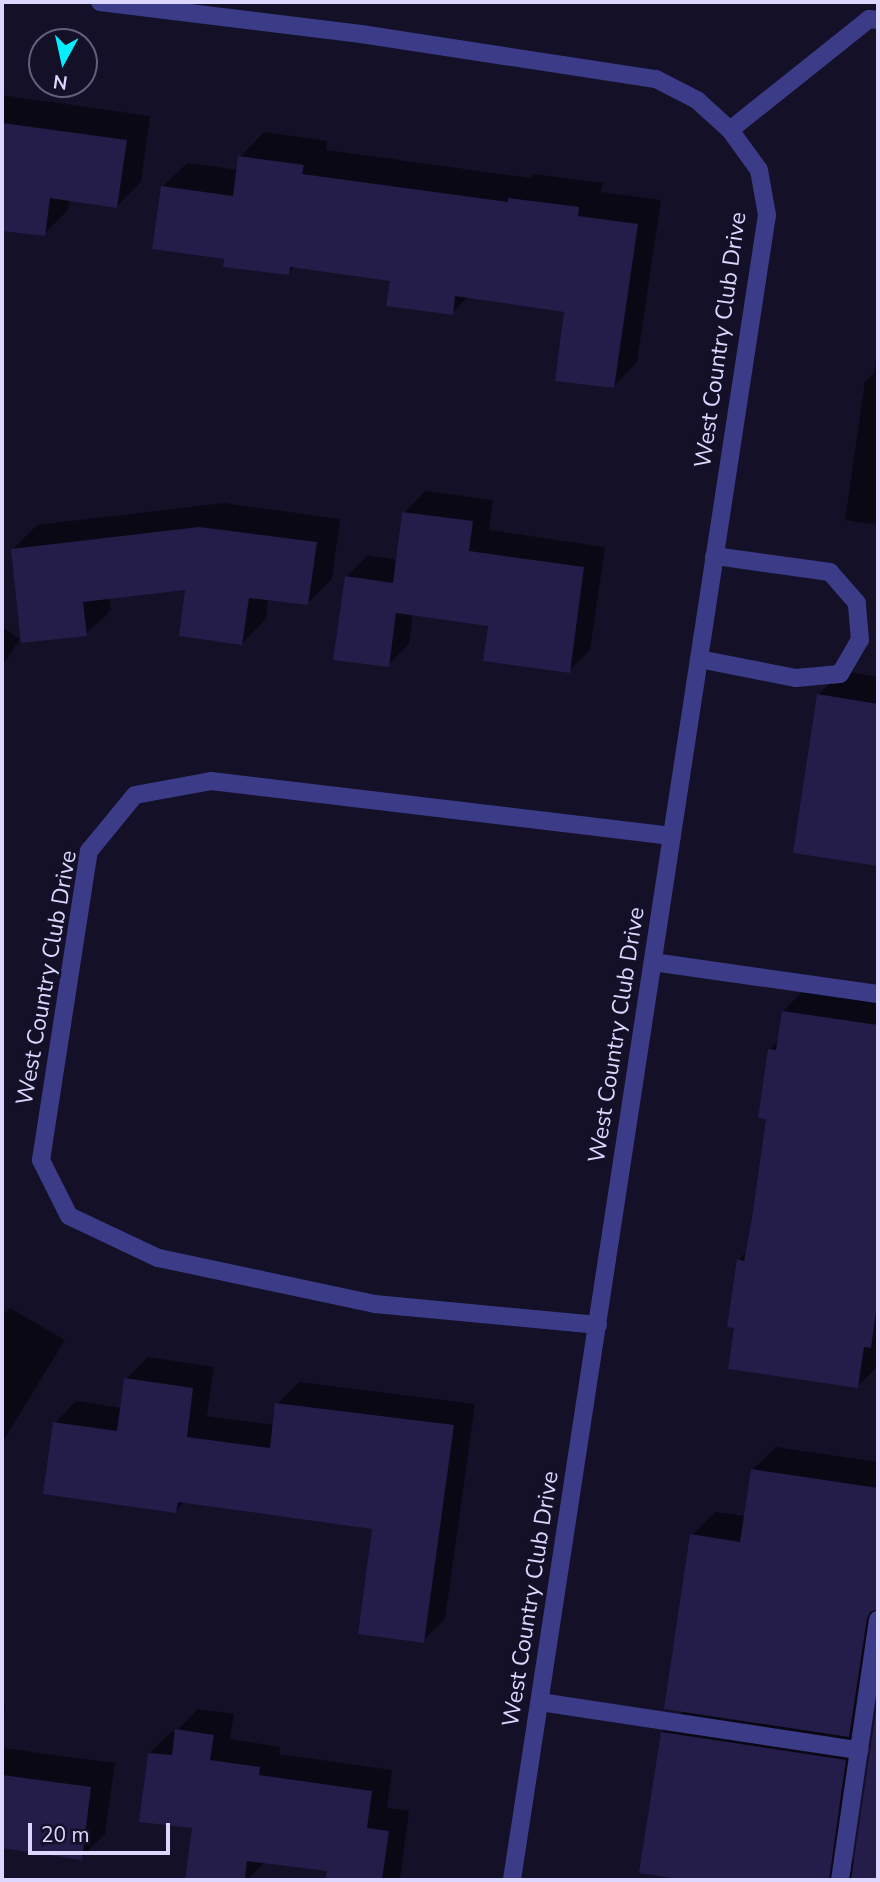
<!DOCTYPE html>
<html>
<head>
<meta charset="utf-8">
<style>
	body { margin:0 }
	#map { position:relative; width:880px; height:1882px; overflow:hidden; background:#131028; font-family:"Nunito Sans",sans-serif }
	div>[style] { position:absolute }
	.shadow>* { inset:0; background:#0007 }
	.building>* { inset:0; background:#241c49 }
	.lane>* { height:18px; margin:-9px; padding:0 9px; transform-origin:9px; border-radius:9px; background:#3b3b87 }
	.street>* { height:18px; margin:-9px; padding:0 9px; transform-origin:9px; border-radius:9px; background:#3b3b87 }
	span { translate:-50% -50%; white-space:nowrap; text-align:center; line-height:1.15; -webkit-text-stroke:5px #131028; paint-order:stroke }
	.street-label { font-size:23px; color:#dbd7ff }
	.frame { position:absolute; inset:0; border:4px solid #dbd7ff; pointer-events:none }
	.north { position:absolute; left:28px; top:28px; width:70px; height:70px; box-sizing:border-box; background:#131028; border:2px solid #63607e; border-radius:50%; rotate:188deg; font-size:19px; font-weight:700; line-height:28px; text-align:center; color:#dbd7ff }
	.north::after { content:''; display:block; margin:auto; width:24px; height:32px; background:#04eefe; clip-path:polygon(50% 0,100% 100%,50% 72%,0 100%) }
	.scale { position:absolute; left:28px; top:1823px; width:142px; height:32px; box-sizing:border-box; border:4px solid #dbd7ff; border-top:0; padding-left:9px; font-size:21px; line-height:24px; white-space:nowrap; color:#dbd7ff; -webkit-text-stroke:5px #131028; paint-order:stroke }
</style>
</head>
<body>
<div id="map">
	<div class="shadow">
		<div style="clip-path:polygon(2px 95px,150px 116px,141px 182px,117px 206px,70px 199px,68px 210px,44px 234px,2px 229px)"></div>
		<div style="clip-path:polygon(264px 132px,327px 141px,326px 150px,530px 178px,534px 174px,603px 183px,601px 192px,661px 200px,637px 362px,613px 387px,566px 310px,469px 296px,452px 313px,392px 279px,296px 266px,288px 273px,226px 258px,162px 187px,187px 163px,238px 170px,240px 157px)"></div>
		<div style="clip-path:polygon(878px 345px,878px 525px,845px 520px,865px 382px,874px 373px)"></div>
		<div style="clip-path:polygon(425px 491px,493px 500px,489px 530px,605px 547px,590px 650px,569px 671px,490px 624px,413px 614px,409px 644px,388px 665px,346px 577px,368px 555px,398px 560px,404px 513px)"></div>
		<div style="clip-path:polygon(224px 503px,340px 519px,332px 579px,307px 604px,268px 599px,266px 619px,242px 643px,187px 588px,109px 598px,111px 610px,86px 634px,13px 549px,37px 525px)"></div>
		<div style="clip-path:polygon(2px 627px,20px 639px,2px 666px)"></div>
		<div style="clip-path:polygon(843px 671px,878px 677px,878px 864px,795px 851px,818px 695px)"></div>
		<div style="clip-path:polygon(807px 987px,878px 998px,878px 1366px,857px 1387px,736px 1327px,738px 1260px,748px 1250px,768px 1118px,770px 1050px,779px 1040px,783px 1011px)"></div>
		<div style="clip-path:polygon(10px 1308px,65px 1340px,2px 1443px,2px 1316px)"></div>
		<div style="clip-path:polygon(148px 1357px,214px 1367px,207px 1416px,274px 1425px,277px 1404px,299px 1382px,475px 1404px,445px 1619px,423px 1641px,374px 1528px,185px 1501px,176px 1511px,55px 1423px,76px 1401px,122px 1408px,126px 1379px)"></div>
		<div style="clip-path:polygon(776px 1447px,878px 1462px,878px 1670px,872px 1712px,850px 1734px,869px 1737px,851px 1855px,855px 1865px,878px 1700px,878px 1880px,699px 1880px,641px 1872px,662px 1732px,684px 1710px,692px 1535px,715px 1512px,745px 1516px,752px 1470px)"></div>
		<div style="clip-path:polygon(2px 1707px,5px 1708px,2px 1730px)"></div>
		<div style="clip-path:polygon(198px 1709px,234px 1714px,230px 1739px,280px 1747px,279px 1754px,392px 1770px,387px 1808px,409px 1811px,400px 1879px,327px 1880px,329px 1870px,265px 1862px,247px 1880px,187px 1877px,194px 1827px,150px 1753px,171px 1732px,176px 1732px)"></div>
		<div style="clip-path:polygon(2px 1748px,115px 1763px,105px 1834px,81px 1858px,2px 1847px)"></div>
	</div>
	<div class="building">
		<div style="clip-path:polygon(2px 123px,127px 140px,117px 208px,50px 198px,45px 236px,2px 231px)"></div>
		<div style="clip-path:polygon(238px 156px,304px 165px,302px 174px,508px 202px,508px 198px,579px 207px,578px 216px,638px 224px,614px 388px,555px 381px,564px 312px,455px 296px,453px 315px,386px 306px,390px 281px,290px 267px,289px 275px,223px 267px,224px 259px,152px 249px,161px 186px,233px 196px)"></div>
		<div style="clip-path:polygon(402px 512px,473px 521px,469px 551px,584px 567px,570px 673px,483px 661px,488px 626px,396px 613px,389px 667px,333px 660px,345px 576px,393px 583px)"></div>
		<div style="clip-path:polygon(199px 527px,317px 542px,308px 605px,249px 598px,242px 645px,179px 636px,185px 590px,83px 602px,87px 636px,21px 643px,11px 549px)"></div>
		<div style="clip-path:polygon(817px 694px,878px 704px,878px 866px,793px 853px)"></div>
		<div style="clip-path:polygon(782px 1011px,878px 1025px,878px 1297px,871px 1348px,864px 1347px,858px 1388px,728px 1369px,734px 1328px,727px 1327px,737px 1259px,744px 1261px,752px 1218px,766px 1119px,758px 1118px,768px 1049px,776px 1050px)"></div>
		<div style="clip-path:polygon(124px 1378px,193px 1388px,187px 1437px,270px 1448px,275px 1403px,454px 1425px,424px 1643px,358px 1634px,372px 1529px,178px 1502px,176px 1513px,43px 1494px,53px 1422px,117px 1431px)"></div>
		<div style="clip-path:polygon(751px 1469px,878px 1488px,878px 1609px,870px 1612px,867px 1618px,849px 1737px,664px 1709px,690px 1534px,740px 1542px)"></div>
		<div style="clip-path:polygon(878px 1697px,878px 1880px,851px 1880px)"></div>
		<div style="clip-path:polygon(175px 1729px,214px 1735px,210px 1760px,260px 1767px,259px 1775px,372px 1791px,367px 1828px,389px 1831px,382px 1880px,325px 1880px,327px 1871px,247px 1861px,245px 1880px,185px 1880px,192px 1828px,139px 1822px,148px 1753px,172px 1755px)"></div>
		<div style="clip-path:polygon(661px 1732px,846px 1760px,829px 1880px,687px 1880px,639px 1873px)"></div>
		<div style="clip-path:polygon(2px 1775px,91px 1787px,82px 1860px,2px 1848px)"></div>
	</div>
	<div class="lane">
		<div style="left:730px;top:130px;width:178px;rotate:-38.6deg"></div>
		<div style="left:869px;top:19px;width:9px;rotate:6deg"></div>
		<div style="left:699px;top:659px;width:99px;rotate:11.1deg"></div>
		<div style="left:796px;top:678px;width:44px;rotate:-5.2deg"></div>
		<div style="left:840px;top:674px;width:39px;rotate:-60deg"></div>
		<div style="left:860px;top:640px;width:37px;rotate:-95deg"></div>
		<div style="left:857px;top:603px;width:41px;rotate:-131.1deg"></div>
		<div style="left:830px;top:572px;width:117px;rotate:-172.1deg"></div>
		<div style="left:653px;top:962px;width:227px;rotate:8.1deg"></div>
		<div style="left:540px;top:1702px;width:323px;rotate:8.6deg"></div>
		<div style="left:840px;top:1880px;width:263px;rotate:-81.7deg"></div>
	</div>
	<div class="street">
		<div style="left:100px;top:2px;width:263px;rotate:7deg"></div>
		<div style="left:361px;top:34px;width:298px;rotate:8.7deg"></div>
		<div style="left:656px;top:79px;width:46px;rotate:27.1deg"></div>
		<div style="left:697px;top:100px;width:45px;rotate:42.3deg"></div>
		<div style="left:730px;top:130px;width:49px;rotate:54.1deg"></div>
		<div style="left:759px;top:170px;width:46px;rotate:79.9deg"></div>
		<div style="left:767px;top:215px;width:1684px;rotate:98.71deg"></div>
		<div style="left:598px;top:1325px;width:224px;rotate:-174.6deg"></div>
		<div style="left:375px;top:1304px;width:222px;rotate:-168deg"></div>
		<div style="left:158px;top:1258px;width:98px;rotate:-154.7deg"></div>
		<div style="left:69px;top:1216px;width:63px;rotate:-116.6deg"></div>
		<div style="left:41px;top:1160px;width:313px;rotate:-81.2deg"></div>
		<div style="left:89px;top:851px;width:72px;rotate:-50.6deg"></div>
		<div style="left:135px;top:795px;width:77px;rotate:-10.4deg"></div>
		<div style="left:211px;top:781px;width:464px;rotate:6.8deg"></div>
	</div>
	<div class="street-label">
		<span style="left:721px;top:340px;rotate:-82deg">West Country Club Drive</span>
		<span style="left:47px;top:978px;rotate:-80deg">West Country Club Drive</span>
		<span style="left:617px;top:1035px;rotate:-81deg">West Country Club Drive</span>
		<span style="left:531px;top:1599px;rotate:-81deg">West Country Club Drive</span>
	</div>
	<div class="frame"></div>
	<div class="north">N</div>
	<div class="scale">20 m</div>
</div>
</body>
</html>
